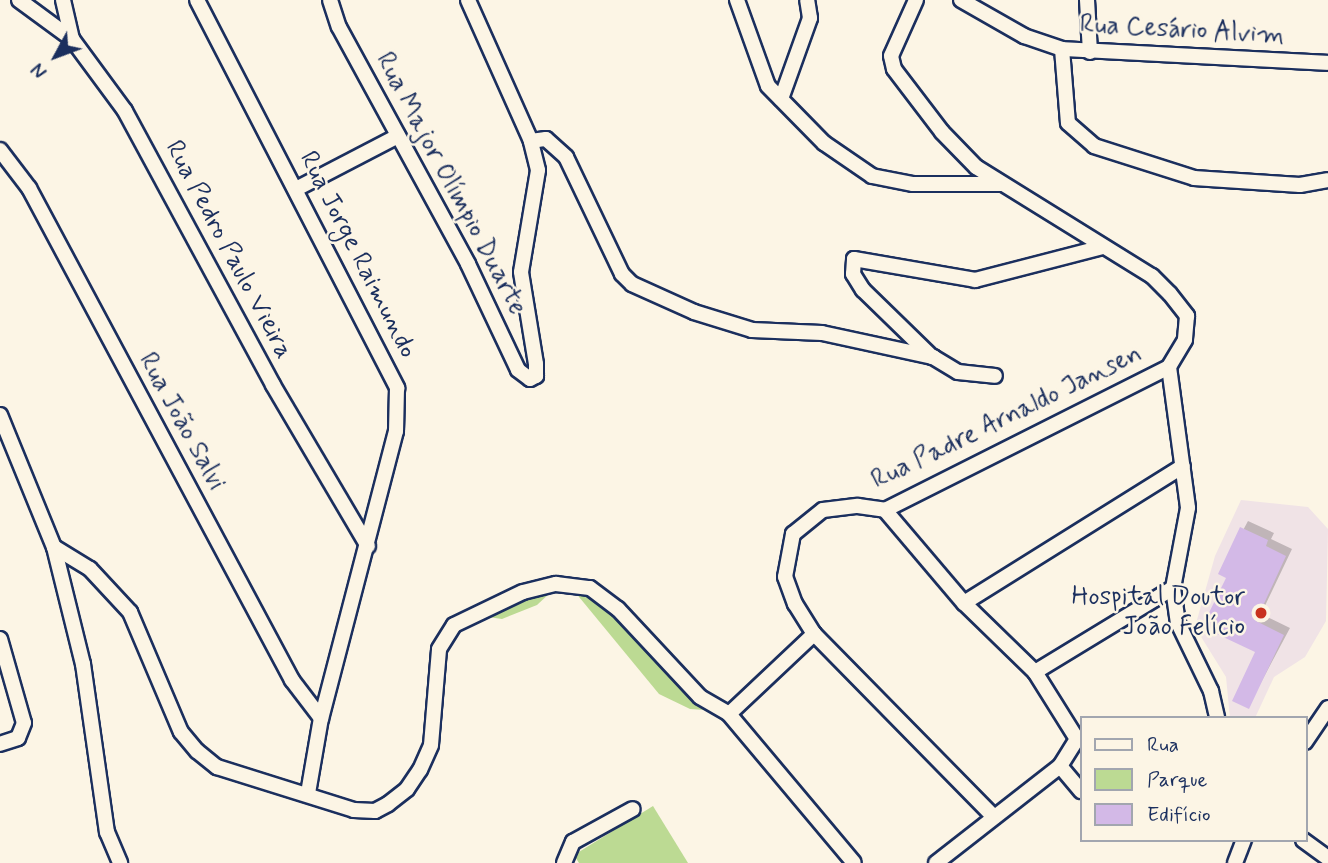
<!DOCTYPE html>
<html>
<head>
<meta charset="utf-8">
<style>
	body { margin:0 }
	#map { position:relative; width:1328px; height:863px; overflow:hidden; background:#fcf5e5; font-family:Mynerve,sans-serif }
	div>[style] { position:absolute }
	.built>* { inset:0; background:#f0e3e6 }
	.green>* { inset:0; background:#bcda93 }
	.shadow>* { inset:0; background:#0003 }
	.building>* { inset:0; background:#d3b9e7 }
	.roads { filter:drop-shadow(2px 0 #1b2f5e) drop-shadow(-2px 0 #1b2f5e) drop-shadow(0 2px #1b2f5e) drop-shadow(0 -2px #1b2f5e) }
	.street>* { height:14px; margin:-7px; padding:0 7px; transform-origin:7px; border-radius:7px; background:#fcf5e5 }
	.dots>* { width:19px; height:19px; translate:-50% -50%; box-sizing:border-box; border:4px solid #fcf5e5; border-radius:50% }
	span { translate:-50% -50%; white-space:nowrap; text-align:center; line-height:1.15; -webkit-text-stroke:5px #fcf5e5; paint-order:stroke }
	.street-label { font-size:26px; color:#1b2f5e }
	.poi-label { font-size:26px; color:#1b2f5e }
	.right { translate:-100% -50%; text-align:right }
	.legend { position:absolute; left:1080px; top:716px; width:228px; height:126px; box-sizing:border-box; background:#fcf5e5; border:2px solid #a2a6af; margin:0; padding:9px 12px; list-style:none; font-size:21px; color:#1b2f5e }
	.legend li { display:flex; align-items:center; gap:14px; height:35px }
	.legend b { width:35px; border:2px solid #a2a6af }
	.north { position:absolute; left:21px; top:21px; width:70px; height:70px; -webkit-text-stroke:5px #fcf5e5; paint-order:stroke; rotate:229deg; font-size:19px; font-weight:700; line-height:28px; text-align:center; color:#1b2f5e }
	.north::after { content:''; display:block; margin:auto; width:24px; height:32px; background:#1b2f5e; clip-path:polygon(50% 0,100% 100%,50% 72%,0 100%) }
</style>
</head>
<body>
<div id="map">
	<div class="built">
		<div style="clip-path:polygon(1241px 500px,1308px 507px,1328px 529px,1326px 621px,1305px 657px,1274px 677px,1255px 718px,1230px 718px,1226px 677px,1195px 627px,1215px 556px)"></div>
	</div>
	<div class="green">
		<div style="clip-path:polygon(570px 586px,590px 588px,720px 711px,690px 709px,659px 694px)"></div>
		<div style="clip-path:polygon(551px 592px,537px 605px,502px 619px,481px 616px)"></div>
		<div style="clip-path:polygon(653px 806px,688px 863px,579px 863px,574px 855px)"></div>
	</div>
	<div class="shadow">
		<div style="clip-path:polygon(1248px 521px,1274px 533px,1271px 539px,1292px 549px,1261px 614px,1290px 628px,1248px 707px,1257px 651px,1228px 577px,1220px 573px)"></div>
	</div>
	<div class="building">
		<div style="clip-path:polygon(1240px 527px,1268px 540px,1266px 546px,1286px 556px,1256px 621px,1284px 635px,1249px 709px,1232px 701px,1255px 652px,1202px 627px,1226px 578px,1218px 574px)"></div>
	</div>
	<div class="roads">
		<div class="street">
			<div style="left:19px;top:0;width:66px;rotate:36.3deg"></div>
			<div style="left:72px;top:39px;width:89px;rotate:53.6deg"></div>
			<div style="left:125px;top:111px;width:311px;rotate:61.6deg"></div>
			<div style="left:273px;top:385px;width:187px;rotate:59.5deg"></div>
			<div style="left:63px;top:0;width:40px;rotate:77deg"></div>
			<div style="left:197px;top:0;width:437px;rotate:62.7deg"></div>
			<div style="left:397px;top:388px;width:43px;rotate:91.3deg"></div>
			<div style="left:396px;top:431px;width:297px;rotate:104.6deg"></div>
			<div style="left:321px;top:718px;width:76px;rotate:99.8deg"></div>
			<div style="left:330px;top:0;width:28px;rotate:72deg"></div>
			<div style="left:339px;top:27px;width:270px;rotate:61.4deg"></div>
			<div style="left:468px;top:264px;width:117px;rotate:64.7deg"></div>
			<div style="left:518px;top:370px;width:15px;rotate:37deg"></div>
			<div style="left:530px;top:379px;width:7px;rotate:-27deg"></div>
			<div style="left:536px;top:376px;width:12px;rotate:-90deg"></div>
			<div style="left:536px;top:364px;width:93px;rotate:-99.3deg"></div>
			<div style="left:521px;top:272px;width:103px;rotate:-80.5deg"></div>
			<div style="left:538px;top:170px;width:30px;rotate:-104deg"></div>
			<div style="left:531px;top:141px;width:154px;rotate:-114.1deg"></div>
			<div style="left:737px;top:0;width:91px;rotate:70.2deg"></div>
			<div style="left:768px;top:86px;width:80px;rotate:45.5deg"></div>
			<div style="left:824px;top:143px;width:58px;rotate:34.5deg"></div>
			<div style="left:872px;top:176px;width:42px;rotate:11deg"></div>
			<div style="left:913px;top:184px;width:88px"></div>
			<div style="left:916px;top:0;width:61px;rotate:114.1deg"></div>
			<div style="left:891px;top:56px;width:13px;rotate:77deg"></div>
			<div style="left:894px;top:69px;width:79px;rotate:52.7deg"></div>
			<div style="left:942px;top:132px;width:49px;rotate:45.8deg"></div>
			<div style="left:976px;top:167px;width:207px;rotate:31.8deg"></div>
			<div style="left:1152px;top:276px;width:25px;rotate:45deg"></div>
			<div style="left:1170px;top:294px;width:28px;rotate:52deg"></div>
			<div style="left:1187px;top:316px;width:24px;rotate:95deg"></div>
			<div style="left:1185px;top:340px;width:31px;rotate:121deg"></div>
			<div style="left:961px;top:0;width:73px;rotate:29.7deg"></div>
			<div style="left:1024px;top:36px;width:40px;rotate:18.9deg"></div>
			<div style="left:1062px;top:49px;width:266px;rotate:3deg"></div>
			<div style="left:1087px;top:0;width:52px;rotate:86.7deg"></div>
			<div style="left:1062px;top:49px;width:74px;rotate:85.4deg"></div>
			<div style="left:1068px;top:123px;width:35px;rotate:41deg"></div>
			<div style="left:1094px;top:146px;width:105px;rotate:17.7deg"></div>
			<div style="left:1194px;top:178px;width:106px;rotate:3.8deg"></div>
			<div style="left:1300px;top:185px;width:28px;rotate:-10deg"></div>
			<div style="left:781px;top:99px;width:86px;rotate:-70.3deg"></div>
			<div style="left:810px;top:18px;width:18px;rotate:-99deg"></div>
			<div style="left:531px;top:141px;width:15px;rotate:-8deg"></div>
			<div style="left:546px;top:139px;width:27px;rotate:42deg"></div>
			<div style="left:566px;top:157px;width:130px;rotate:64.4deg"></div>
			<div style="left:622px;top:274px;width:14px;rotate:45deg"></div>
			<div style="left:632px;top:284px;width:68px;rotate:24.3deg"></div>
			<div style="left:694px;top:312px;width:61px;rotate:17.2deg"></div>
			<div style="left:752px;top:330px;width:70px;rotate:2.5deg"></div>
			<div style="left:822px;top:333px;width:114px;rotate:12.2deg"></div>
			<div style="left:933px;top:357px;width:29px;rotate:31deg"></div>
			<div style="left:958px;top:372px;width:37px;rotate:6deg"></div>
			<div style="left:0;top:150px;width:48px;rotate:52.7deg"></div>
			<div style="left:29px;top:188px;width:558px;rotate:61.87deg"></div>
			<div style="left:292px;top:680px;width:48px;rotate:52.7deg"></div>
			<div style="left:296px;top:189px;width:115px;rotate:-27.5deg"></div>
			<div style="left:932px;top:357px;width:96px;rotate:-135.8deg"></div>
			<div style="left:863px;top:290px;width:19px;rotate:-122deg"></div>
			<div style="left:853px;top:274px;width:15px;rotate:-86deg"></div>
			<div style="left:854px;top:259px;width:123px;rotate:9.8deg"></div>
			<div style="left:975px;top:280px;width:132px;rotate:-14.5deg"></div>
			<div style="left:0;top:415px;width:143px;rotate:67.8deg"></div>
			<div style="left:54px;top:547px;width:121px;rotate:76.1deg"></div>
			<div style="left:83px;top:664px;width:170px;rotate:81.9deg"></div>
			<div style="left:107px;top:832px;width:34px;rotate:67deg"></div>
			<div style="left:885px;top:510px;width:122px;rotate:49.7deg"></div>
			<div style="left:964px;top:603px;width:99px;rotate:44.2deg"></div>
			<div style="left:1035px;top:672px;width:79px;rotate:57.9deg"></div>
			<div style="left:1077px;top:739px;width:32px;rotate:122deg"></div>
			<div style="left:1060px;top:766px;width:33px;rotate:50deg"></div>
			<div style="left:54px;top:547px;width:42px;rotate:31.4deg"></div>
			<div style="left:90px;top:569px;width:59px;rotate:47.1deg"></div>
			<div style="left:130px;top:612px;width:130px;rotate:67deg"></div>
			<div style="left:181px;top:732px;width:25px;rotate:50deg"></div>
			<div style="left:197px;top:751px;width:26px;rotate:39deg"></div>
			<div style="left:217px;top:767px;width:144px;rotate:17.4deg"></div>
			<div style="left:354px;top:810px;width:21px;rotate:3deg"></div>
			<div style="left:375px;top:811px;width:15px;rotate:-28deg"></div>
			<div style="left:388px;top:804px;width:24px;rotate:-38deg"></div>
			<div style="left:407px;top:789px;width:23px;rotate:-56deg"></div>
			<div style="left:420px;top:770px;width:27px;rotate:-66deg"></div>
			<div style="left:431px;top:745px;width:96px;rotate:-85.2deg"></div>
			<div style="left:439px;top:649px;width:28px;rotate:-58deg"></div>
			<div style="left:454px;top:625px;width:76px;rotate:-25.6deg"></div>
			<div style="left:523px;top:592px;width:34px;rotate:-14deg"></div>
			<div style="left:556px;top:584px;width:34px;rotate:7deg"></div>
			<div style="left:590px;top:588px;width:35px;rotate:37deg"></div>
			<div style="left:618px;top:609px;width:120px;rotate:47deg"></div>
			<div style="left:700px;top:697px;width:34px;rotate:30deg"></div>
			<div style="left:729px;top:714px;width:194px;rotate:50deg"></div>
			<div style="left:964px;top:603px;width:258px;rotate:-32deg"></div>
			<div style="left:0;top:639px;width:87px;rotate:74.1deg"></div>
			<div style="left:24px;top:723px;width:16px;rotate:112deg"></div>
			<div style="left:18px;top:738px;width:19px;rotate:162deg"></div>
			<div style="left:1035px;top:672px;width:162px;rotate:-31.3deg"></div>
			<div style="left:729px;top:714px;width:117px;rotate:-43.3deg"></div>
			<div style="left:1305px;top:742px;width:41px;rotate:-55.9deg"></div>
			<div style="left:994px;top:817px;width:257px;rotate:-134.5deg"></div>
			<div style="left:814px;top:634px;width:36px;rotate:-122deg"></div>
			<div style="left:795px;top:604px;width:29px;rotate:-110deg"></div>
			<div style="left:785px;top:577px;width:44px;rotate:-79.5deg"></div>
			<div style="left:793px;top:534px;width:38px;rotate:-39deg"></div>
			<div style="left:823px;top:510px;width:35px;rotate:-7deg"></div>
			<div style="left:858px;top:506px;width:27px;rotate:8deg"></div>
			<div style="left:885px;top:510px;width:318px;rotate:-26.7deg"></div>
			<div style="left:1169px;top:367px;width:142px;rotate:82.3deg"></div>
			<div style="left:1188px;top:508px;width:81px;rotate:100.6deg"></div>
			<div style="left:1173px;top:588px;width:35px;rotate:82deg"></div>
			<div style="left:1178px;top:623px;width:76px;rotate:64.1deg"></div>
			<div style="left:1211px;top:691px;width:28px;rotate:77deg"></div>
			<div style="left:1303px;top:840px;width:31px;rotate:36deg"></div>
			<div style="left:564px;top:863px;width:23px;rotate:-67deg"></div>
			<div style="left:573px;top:842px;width:68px;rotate:-28.8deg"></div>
			<div style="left:936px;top:863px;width:157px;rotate:-38deg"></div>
			<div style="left:1235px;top:863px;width:25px;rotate:-69deg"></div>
		</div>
	</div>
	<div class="dots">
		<div style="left:1261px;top:613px;background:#c8321e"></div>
	</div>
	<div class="street-label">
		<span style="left:1182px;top:31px;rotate:3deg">Rua Cesário Alvim</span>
		<span style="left:450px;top:184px;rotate:62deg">Rua Major Olímpio Duarte</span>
		<span style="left:228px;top:250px;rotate:62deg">Rua Pedro Paulo Vieira</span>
		<span style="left:357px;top:255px;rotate:63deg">Rua Jorge Raimundo</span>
		<span style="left:1007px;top:418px;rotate:-26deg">Rua Padre Arnaldo Jansen</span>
		<span style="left:181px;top:422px;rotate:61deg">Rua João Salvi</span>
	</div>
	<div class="poi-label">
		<span class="right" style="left:1245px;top:613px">Hospital Doutor<br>João Felício</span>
	</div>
	<ul class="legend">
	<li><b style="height:9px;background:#fcf5e5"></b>Rua</li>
	<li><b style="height:19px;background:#bcda93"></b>Parque</li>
	<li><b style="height:19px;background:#d3b9e7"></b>Edifício</li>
	</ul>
	<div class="north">N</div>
</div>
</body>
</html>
